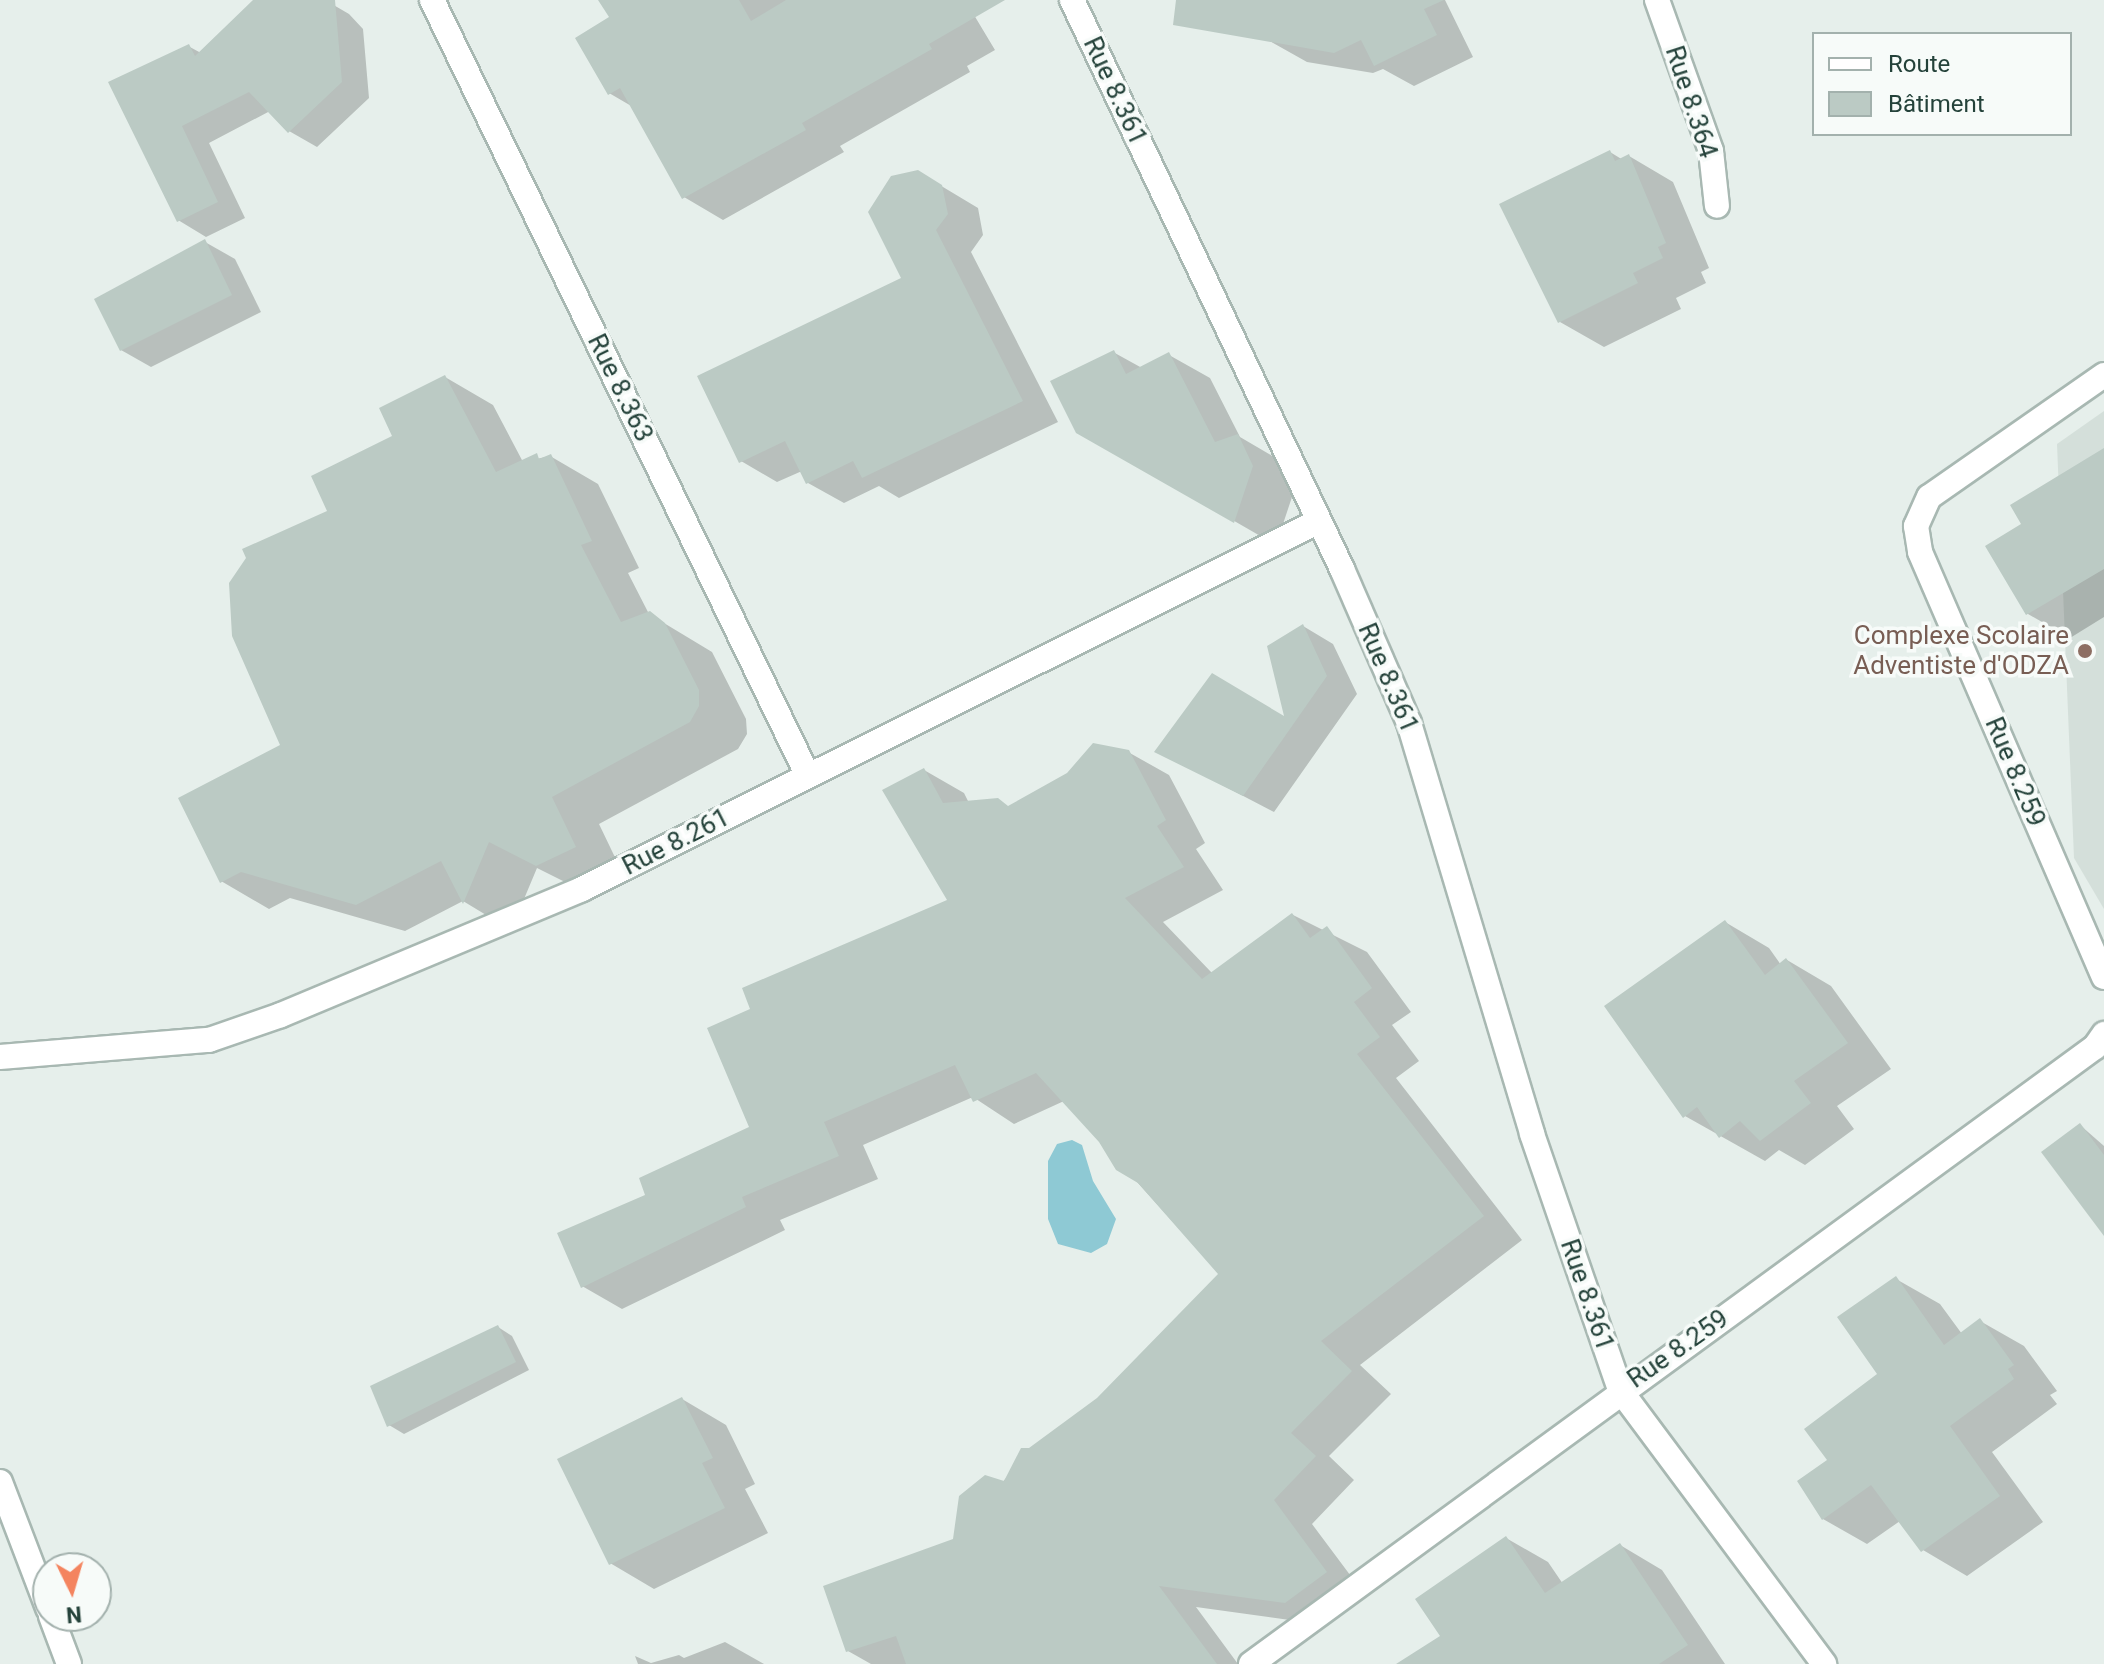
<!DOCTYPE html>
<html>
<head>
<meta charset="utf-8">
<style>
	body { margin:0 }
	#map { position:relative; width:2104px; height:1664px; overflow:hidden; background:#e6efeb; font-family:Roboto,sans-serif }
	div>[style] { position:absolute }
	.built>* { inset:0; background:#d4dfda }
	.water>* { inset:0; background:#8ec9d4 }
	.shadow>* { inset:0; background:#0003 }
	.building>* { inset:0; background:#bbcac4 }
	.roads { filter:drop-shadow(2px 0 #a8b8b2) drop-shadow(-2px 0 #a8b8b2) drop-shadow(0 2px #a8b8b2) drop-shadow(0 -2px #a8b8b2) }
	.minor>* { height:24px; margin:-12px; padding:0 12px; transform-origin:12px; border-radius:12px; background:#fff }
	.tertiary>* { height:24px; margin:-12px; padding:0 12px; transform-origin:12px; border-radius:12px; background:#fff }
	.dots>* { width:22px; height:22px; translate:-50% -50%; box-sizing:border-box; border:4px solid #f7fbf9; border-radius:50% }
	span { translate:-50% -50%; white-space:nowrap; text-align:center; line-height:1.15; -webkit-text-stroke:7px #f7fbf9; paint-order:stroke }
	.street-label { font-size:26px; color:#24423a }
	.education-label { font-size:26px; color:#785e54 }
	.right { translate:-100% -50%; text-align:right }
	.legend { position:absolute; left:1812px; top:32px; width:260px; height:104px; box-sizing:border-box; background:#f7fbf9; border:2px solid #a3b1ad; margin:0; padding:10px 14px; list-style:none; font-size:24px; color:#24423a }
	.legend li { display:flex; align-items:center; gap:16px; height:40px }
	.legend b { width:40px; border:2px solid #a3b1ad }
	.north { position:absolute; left:32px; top:1552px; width:80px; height:80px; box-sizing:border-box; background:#f7fbf9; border:2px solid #a3b1ad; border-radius:50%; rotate:175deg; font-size:22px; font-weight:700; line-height:32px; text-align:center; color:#24423a }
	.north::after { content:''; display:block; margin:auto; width:28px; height:36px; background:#f4845f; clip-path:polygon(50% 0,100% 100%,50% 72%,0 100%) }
</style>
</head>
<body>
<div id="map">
	<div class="built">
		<div style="clip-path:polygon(2104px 411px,2104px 909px,2074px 858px,2057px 444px)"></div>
	</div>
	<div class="water">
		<div style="clip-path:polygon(1072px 1140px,1082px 1145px,1093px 1181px,1116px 1219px,1107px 1244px,1091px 1253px,1058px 1244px,1048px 1219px,1048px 1161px,1057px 1144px)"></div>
	</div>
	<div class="shadow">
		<div style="clip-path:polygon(256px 0,325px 0,349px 14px,363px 29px,369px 98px,317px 147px,289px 131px,270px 111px,209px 143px,245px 218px,206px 237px,178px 220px,111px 83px,188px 46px,201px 53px)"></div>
		<div style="clip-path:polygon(601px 0,965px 0,995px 50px,967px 66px,970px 72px,840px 146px,844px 152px,723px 220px,684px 197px,633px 107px,609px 93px,612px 18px)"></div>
		<div style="clip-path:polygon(1233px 0,1445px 0,1473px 57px,1414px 86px,1383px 69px,1373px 73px,1307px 62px,1268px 40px)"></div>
		<div style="clip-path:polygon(1610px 152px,1623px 160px,1629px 156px,1673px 182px,1709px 268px,1701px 272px,1706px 283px,1676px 298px,1681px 309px,1604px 347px,1560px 322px)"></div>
		<div style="clip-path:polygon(918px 172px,978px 208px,983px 235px,971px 252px,1058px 422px,899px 498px,879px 486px,844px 503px,808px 483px,802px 471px,777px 482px,741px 461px,904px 278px)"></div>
		<div style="clip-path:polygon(205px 242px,235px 259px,261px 312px,151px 367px,121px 350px)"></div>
		<div style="clip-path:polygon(1113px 352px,1142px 368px,1169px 355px,1210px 378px,1240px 437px,1279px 460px,1294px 491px,1276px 545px,1078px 431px)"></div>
		<div style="clip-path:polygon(445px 377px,493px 405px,523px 462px,550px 456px,598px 484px,639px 568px,628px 573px,649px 614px,712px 652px,746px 719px,747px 734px,738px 749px,599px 824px,623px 874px,585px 892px,537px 868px,511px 930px,463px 901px,405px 931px,290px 898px,269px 909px,221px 881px,282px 746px,329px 512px)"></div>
		<div style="clip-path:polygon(2104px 450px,2104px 617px,2070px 638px,2028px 614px,2024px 525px)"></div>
		<div style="clip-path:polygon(1303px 626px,1333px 644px,1357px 694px,1274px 812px,1157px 751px,1287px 720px)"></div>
		<div style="clip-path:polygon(1128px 752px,1169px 775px,1205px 843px,1196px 849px,1223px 890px,1163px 922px,1212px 973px,1293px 915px,1367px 952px,1411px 1012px,1392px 1025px,1419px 1061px,1396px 1078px,1522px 1240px,1360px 1365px,1391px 1394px,1329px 1456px,1354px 1480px,1312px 1524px,1365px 1595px,1326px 1625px,1196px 1607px,1238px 1664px,871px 1664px,848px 1651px,954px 1541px,1030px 1449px,1098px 1400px,1220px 1274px,1064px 1101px,1014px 1124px,973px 1097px,863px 1145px,878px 1179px,780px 1220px,785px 1230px,622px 1309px,582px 1286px,648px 1196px,752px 1128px,752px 1010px,950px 901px,924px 770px,964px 793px,969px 803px,1010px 807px)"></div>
		<div style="clip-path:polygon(1725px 922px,1769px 948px,1781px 965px,1787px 960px,1831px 986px,1891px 1069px,1837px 1106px,1854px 1129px,1805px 1165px,1779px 1150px,1765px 1161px,1685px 1116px)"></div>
		<div style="clip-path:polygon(2080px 1125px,2104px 1146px,2104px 1202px)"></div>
		<div style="clip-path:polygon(1896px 1279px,1940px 1304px,1962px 1334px,1980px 1321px,2024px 1346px,2057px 1391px,2050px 1395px,2057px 1404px,1992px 1452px,2043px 1522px,1967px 1576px,1923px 1550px,1900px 1521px,1867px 1544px,1823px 1519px,1800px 1482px,1830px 1460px,1880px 1374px)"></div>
		<div style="clip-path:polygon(498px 1327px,512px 1336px,529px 1370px,404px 1434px,389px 1425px)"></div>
		<div style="clip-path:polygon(682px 1399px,726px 1425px,755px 1484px,745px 1489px,768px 1533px,654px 1589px,610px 1563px)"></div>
		<div style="clip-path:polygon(1506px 1538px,1548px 1562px,1563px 1584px,1620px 1545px,1662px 1570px,1725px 1664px,1400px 1664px,1443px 1636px)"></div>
		<div style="clip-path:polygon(725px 1642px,764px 1664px,638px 1664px,635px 1656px,651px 1663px,679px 1655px,684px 1658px)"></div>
	</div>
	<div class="building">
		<div style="clip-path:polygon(253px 0,335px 0,342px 82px,288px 133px,249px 92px,182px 126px,218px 202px,177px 222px,108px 82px,189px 44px,195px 56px)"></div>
		<div style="clip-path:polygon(598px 0,739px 0,751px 21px,786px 0,1005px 0,929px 44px,932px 49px,802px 123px,806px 130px,682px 199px,620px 88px,608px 95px,575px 38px,609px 17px)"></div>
		<div style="clip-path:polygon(1176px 0,1444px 0,1424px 9px,1437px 35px,1374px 66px,1361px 40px,1334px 53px,1173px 25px)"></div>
		<div style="clip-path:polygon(1610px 150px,1615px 161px,1629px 154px,1666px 243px,1658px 247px,1663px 258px,1633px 273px,1638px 283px,1558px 323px,1499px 204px)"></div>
		<div style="clip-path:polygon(918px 170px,942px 185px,948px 214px,936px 230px,1023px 401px,862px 478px,853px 461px,806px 484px,785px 441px,739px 463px,697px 376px,901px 278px,868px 212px,891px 176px)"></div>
		<div style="clip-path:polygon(205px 239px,232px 295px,120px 351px,94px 299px)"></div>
		<div style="clip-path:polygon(1114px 350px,1126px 374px,1169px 352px,1215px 442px,1238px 434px,1253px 466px,1234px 523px,1076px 433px,1050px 381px)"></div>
		<div style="clip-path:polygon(445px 375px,496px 472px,537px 453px,539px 459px,551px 454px,592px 541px,581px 545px,621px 622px,650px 611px,665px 623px,699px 690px,699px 706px,690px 722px,552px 797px,576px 847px,536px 866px,489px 842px,463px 904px,441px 861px,356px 905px,241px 872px,220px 883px,178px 798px,280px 745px,232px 636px,229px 583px,246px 558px,242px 549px,327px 511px,311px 476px,392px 436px,379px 408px)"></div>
		<div style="clip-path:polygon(2104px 448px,2104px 569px,2026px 615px,1985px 546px,2021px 524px,2010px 505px)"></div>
		<div style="clip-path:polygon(1303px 624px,1327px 676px,1243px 796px,1154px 752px,1212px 673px,1284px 716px,1267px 646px)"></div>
		<div style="clip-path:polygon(1093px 743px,1129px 750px,1166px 820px,1157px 826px,1184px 867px,1125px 898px,1202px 979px,1292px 913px,1310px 938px,1327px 926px,1372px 988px,1354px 1002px,1380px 1037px,1357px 1054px,1484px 1216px,1321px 1341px,1352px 1371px,1291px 1433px,1316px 1456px,1274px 1500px,1327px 1572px,1285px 1603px,1159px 1586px,1217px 1664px,906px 1664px,896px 1636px,846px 1652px,823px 1586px,953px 1539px,959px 1496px,985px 1475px,1004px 1481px,1021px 1448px,1029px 1448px,1097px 1398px,1218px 1274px,1138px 1183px,1116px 1170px,1099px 1142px,1036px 1073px,973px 1102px,955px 1065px,824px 1122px,839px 1156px,742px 1197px,746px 1207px,581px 1288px,557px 1233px,645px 1195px,639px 1178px,749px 1127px,707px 1028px,750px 1009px,742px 988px,947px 900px,882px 790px,924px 768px,943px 803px,998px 798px,1008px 806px,1067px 773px)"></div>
		<div style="clip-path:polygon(1725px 920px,1765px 975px,1786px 958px,1848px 1043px,1794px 1081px,1811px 1103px,1760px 1141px,1740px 1121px,1719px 1138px,1697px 1107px,1683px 1118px,1604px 1006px)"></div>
		<div style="clip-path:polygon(2080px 1123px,2104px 1155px,2104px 1236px,2041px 1152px)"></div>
		<div style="clip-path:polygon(1896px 1276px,1944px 1345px,1980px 1318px,2014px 1365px,2008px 1369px,2014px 1379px,1950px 1426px,2000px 1496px,1921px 1552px,1871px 1485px,1822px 1520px,1797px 1481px,1827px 1460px,1804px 1429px,1877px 1374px,1837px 1317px)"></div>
		<div style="clip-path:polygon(498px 1325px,516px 1362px,387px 1427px,370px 1386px)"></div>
		<div style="clip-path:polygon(682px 1397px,713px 1458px,702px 1463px,725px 1508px,609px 1565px,557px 1459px)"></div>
		<div style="clip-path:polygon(1506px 1536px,1545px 1593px,1620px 1543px,1688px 1645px,1659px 1664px,1396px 1664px,1440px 1636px,1415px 1599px)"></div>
	</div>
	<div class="roads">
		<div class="minor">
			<div style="left:432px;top:0;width:862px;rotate:64.15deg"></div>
			<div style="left:1072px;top:0;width:630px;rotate:64.61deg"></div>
			<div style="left:1342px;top:569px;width:168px;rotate:66.5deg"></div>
			<div style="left:1409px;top:723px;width:429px;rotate:73.3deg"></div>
			<div style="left:1532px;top:1134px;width:271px;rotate:71deg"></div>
			<div style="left:1620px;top:1390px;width:342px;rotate:53.3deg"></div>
			<div style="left:1657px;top:0;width:160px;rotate:70.3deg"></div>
			<div style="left:1711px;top:151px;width:55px;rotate:83.8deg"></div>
			<div style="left:2104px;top:375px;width:213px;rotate:145.1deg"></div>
			<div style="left:1929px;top:497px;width:32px;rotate:114deg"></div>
			<div style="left:1916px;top:526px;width:26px;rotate:81deg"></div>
			<div style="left:1920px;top:552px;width:463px;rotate:66.6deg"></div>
			<div style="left:0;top:1057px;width:210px;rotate:-4.7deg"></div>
			<div style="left:209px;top:1040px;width:76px;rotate:-19.1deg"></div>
			<div style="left:281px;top:1015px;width:326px;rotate:-22.7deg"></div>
			<div style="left:582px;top:889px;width:824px;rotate:-26.53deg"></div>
			<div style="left:1251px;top:1664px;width:1045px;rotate:-36.17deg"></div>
			<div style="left:2095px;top:1047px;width:16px;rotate:-55deg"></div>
		</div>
		<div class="tertiary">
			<div style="left:0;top:1482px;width:135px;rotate:69.1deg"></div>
			<div style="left:51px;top:1616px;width:51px;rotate:69.4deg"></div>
		</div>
	</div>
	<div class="dots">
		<div style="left:2085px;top:651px;background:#8d6e63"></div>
	</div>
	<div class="street-label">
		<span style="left:1115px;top:91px;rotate:65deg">Rue 8.361</span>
		<span style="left:1691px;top:102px;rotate:72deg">Rue 8.364</span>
		<span style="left:620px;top:388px;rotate:64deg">Rue 8.363</span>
		<span style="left:1388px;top:678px;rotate:67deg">Rue 8.361</span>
		<span style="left:2015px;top:772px;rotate:67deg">Rue 8.259</span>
		<span style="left:676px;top:842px;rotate:-27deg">Rue 8.261</span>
		<span style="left:1587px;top:1295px;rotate:71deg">Rue 8.361</span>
		<span style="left:1678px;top:1349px;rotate:-35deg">Rue 8.259</span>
	</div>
	<div class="education-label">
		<span class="right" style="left:2069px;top:651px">Complexe Scolaire<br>Adventiste d'ODZA</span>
	</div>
	<ul class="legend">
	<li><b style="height:10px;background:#fff"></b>Route</li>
	<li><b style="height:22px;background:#bbcac4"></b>Bâtiment</li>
	</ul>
	<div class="north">N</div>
</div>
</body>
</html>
